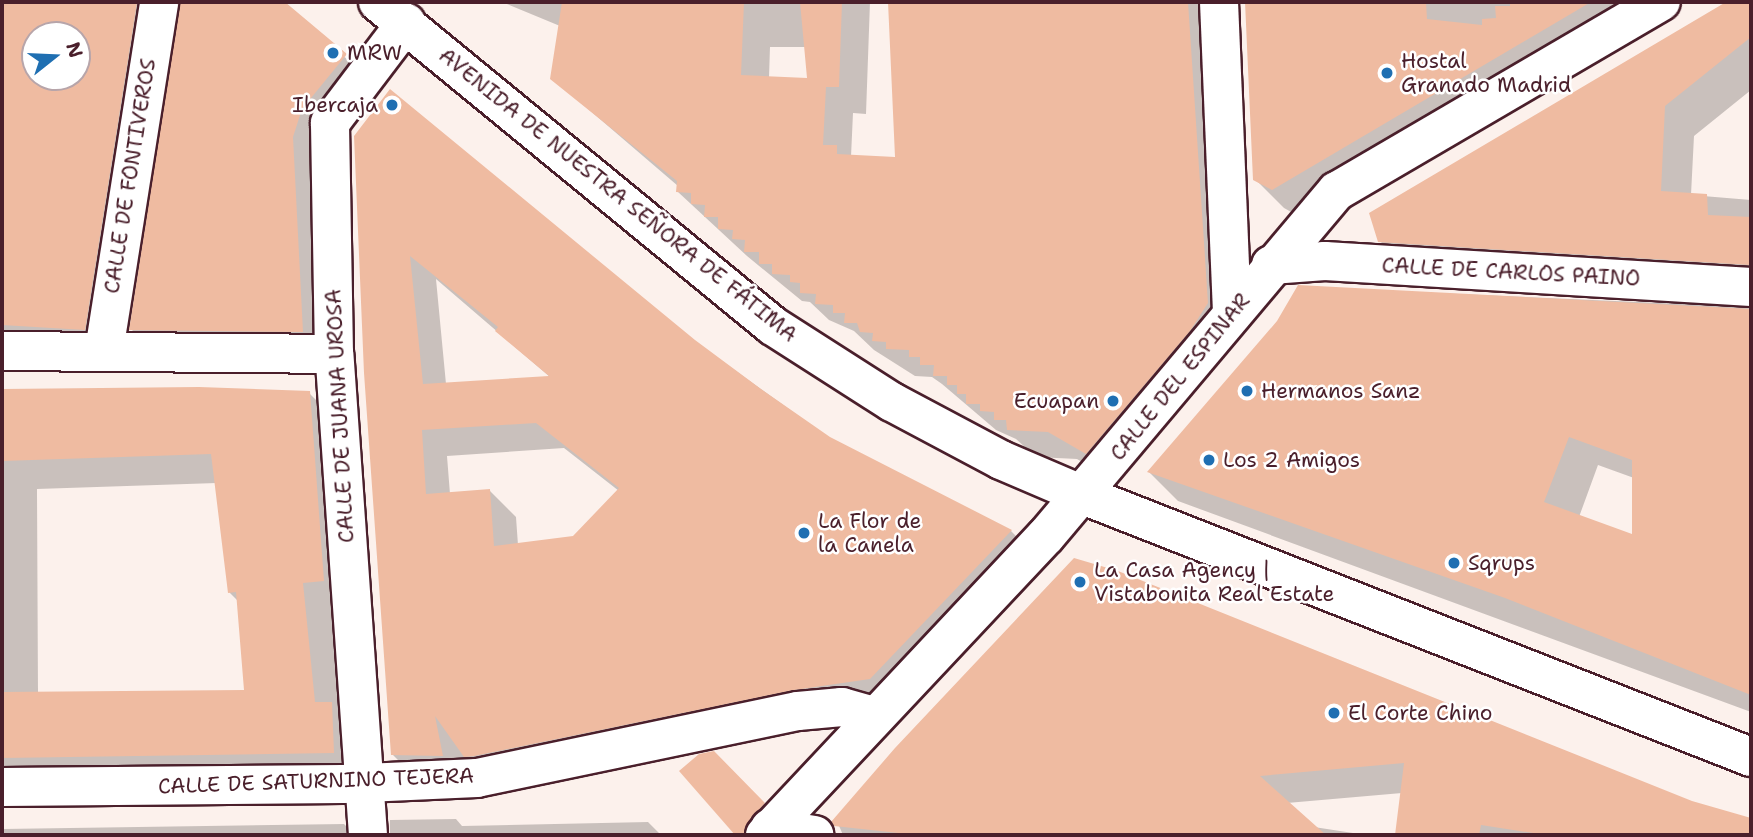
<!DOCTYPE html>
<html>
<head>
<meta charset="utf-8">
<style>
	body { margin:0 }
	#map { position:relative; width:1753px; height:837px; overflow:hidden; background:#fcf1ec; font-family:"Shantell Sans",sans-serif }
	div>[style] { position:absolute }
	.shadow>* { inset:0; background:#0003 }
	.building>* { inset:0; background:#efbba1 }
	.roads { filter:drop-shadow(2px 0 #4a1f2b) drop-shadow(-2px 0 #4a1f2b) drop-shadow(0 2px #4a1f2b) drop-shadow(0 -2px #4a1f2b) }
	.minor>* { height:38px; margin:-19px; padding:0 19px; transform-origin:19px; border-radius:19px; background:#fff }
	.dots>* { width:19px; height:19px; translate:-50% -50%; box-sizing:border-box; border:4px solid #fff; border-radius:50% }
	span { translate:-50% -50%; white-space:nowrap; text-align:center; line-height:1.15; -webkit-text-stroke:5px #fff; paint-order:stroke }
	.poi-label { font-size:21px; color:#4a1f2b }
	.left { translate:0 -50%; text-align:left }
	.right { translate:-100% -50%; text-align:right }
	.street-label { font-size:21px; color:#4a1f2b }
	.frame { position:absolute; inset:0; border:4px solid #4a1f2b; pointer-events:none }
	.north { position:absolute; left:21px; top:21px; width:70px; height:70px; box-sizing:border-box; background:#fff; border:2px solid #b7a5aa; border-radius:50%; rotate:72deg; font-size:19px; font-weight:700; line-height:28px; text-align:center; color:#4a1f2b }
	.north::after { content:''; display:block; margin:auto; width:24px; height:32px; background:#1f6fb2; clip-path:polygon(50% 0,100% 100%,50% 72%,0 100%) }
</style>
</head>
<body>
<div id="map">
	<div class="shadow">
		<div style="clip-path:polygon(evenodd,2px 2px,282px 2px,374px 83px,330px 138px,331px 360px,160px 358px,131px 329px,182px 9px,170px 16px,113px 357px,2px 353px,2px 2px,35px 35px,77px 35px,77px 77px,35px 77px,35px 35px)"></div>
		<div style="clip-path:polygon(evenodd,502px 2px,870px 2px,866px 114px,853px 113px,851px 157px,896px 159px,890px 2px,1214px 2px,1234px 332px,1114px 481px,1077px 459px,1036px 457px,1016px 439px,996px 430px,942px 384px,932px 377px,915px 376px,874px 350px,854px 331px,829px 320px,810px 302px,802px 301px,747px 256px,678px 192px,678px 186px,552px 78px,560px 26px,502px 2px,770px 47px,806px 47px,809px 80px,769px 78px,770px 47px)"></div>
		<div style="clip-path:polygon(1247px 2px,1669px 2px,1302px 218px,1284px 208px,1255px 179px)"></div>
		<div style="clip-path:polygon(1731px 2px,1751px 2px,1751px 90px,1694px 136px,1691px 195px,1751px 200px,1751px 292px,1410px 271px,1380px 241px,1372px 213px)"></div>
		<div style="clip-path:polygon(evenodd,356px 136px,694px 341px,829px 438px,1011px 531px,1037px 557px,896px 705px,419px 781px,393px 755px,356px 136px,436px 279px,550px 377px,446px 384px,436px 279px,356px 136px,564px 448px,619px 491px,574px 537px,518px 545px,516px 517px,489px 490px,450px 494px,447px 456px,564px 448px)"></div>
		<div style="clip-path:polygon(evenodd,1299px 287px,1751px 307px,1751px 712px,1178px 501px,1149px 472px,1278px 322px,1299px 287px,1598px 465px,1634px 478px,1634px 537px,1579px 517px,1598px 465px)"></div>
		<div style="clip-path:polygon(evenodd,2px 389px,309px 393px,339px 423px,353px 610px,331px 612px,342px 714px,363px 782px,2px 787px,2px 389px,217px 483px,229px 592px,239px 602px,246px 692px,38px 693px,37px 489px,217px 483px)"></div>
		<div style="clip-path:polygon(1075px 560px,1691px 802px,1751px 820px,1751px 835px,1397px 835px,1402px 793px,1287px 803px,1314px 827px,1366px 835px,843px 835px,836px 819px)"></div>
		<div style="clip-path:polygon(714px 753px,777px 817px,763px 835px,738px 835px,681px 771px)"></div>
		<div style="clip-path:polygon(456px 819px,462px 826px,648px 822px,661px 835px,390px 835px,390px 820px)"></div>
		<div style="clip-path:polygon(344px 824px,355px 835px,2px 835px,2px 829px)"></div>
	</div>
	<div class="building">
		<div style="clip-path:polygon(evenodd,2px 2px,137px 2px,85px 330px,2px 325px,2px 2px,35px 35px,77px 35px,77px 77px,35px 77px,35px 35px)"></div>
		<div style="clip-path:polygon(180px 2px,285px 2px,347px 54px,302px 109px,293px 137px,303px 332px,129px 330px)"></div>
		<div style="clip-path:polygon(562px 2px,744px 2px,741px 75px,807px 78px,800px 2px,842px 2px,839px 87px,826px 87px,823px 145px,837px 145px,837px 154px,895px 157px,888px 2px,1188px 2px,1208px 303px,1190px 331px,1086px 454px,1048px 432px,1007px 430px,1006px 420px,994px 420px,994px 412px,980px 411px,980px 404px,966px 404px,966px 394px,957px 394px,957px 385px,947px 385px,947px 376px,933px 376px,934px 365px,920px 365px,920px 357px,909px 357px,909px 350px,886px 349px,886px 342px,872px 341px,873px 333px,860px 332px,857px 323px,844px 323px,845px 313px,833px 313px,833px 305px,815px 304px,816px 294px,800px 293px,800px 283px,790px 282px,790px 275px,772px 274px,772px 264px,759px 264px,759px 252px,744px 252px,745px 240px,732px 239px,733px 230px,718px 229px,718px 217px,704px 217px,705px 205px,691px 204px,691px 193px,676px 192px,677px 181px,550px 79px)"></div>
		<div style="clip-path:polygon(1245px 2px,1426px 2px,1427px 19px,1482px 25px,1482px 19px,1496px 18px,1495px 6px,1510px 6px,1510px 2px,1591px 2px,1272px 190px,1253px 180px)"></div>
		<div style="clip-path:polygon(1726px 2px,1751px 2px,1751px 37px,1665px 106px,1661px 191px,1707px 194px,1708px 215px,1751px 217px,1751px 265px,1378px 242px,1369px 213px)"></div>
		<div style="clip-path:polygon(evenodd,390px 89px,695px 340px,761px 389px,830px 437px,1012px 530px,870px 679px,794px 690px,474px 756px,464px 757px,435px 716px,443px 756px,391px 755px,364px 373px,354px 136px,390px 89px,410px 256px,498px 327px,495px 331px,549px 376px,423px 384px,410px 256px,390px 89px,536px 423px,619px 488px,573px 536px,494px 546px,490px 489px,426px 494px,422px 430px,536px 423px)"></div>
		<div style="clip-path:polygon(evenodd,1298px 285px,1751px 309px,1751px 695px,1505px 598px,1147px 472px,1277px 321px,1298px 285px,1569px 437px,1632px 460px,1632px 534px,1544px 502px,1569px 437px)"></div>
		<div style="clip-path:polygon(199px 387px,310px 391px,324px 581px,303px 583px,315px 702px,332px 702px,334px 753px,2px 758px,2px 692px,244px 690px,236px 592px,228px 593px,211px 454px,2px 461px,2px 389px)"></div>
		<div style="clip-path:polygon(1074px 558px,1118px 571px,1692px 801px,1751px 818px,1751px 835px,1546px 835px,1481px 825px,1479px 835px,1395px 835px,1404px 763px,1260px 776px,1326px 835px,917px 835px,834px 826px,831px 822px,895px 748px)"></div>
		<div style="clip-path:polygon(714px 751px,765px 803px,749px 821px,744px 835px,735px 835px,679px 771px,699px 754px)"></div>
	</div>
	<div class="roads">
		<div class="minor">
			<div style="left:378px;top:2px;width:511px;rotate:39.36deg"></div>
			<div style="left:773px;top:326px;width:141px;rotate:32.6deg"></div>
			<div style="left:892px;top:402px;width:123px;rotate:28deg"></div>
			<div style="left:1001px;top:460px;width:89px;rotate:23.1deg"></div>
			<div style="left:1083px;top:495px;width:718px;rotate:21.42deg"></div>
			<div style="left:1219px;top:2px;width:312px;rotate:87.6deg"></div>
			<div style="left:1271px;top:265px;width:54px;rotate:-4.2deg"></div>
			<div style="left:1325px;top:261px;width:427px;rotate:3.5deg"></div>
			<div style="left:2px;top:351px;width:332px;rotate:0.5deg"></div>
			<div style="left:104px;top:351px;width:353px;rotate:-81deg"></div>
			<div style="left:2px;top:787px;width:341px;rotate:-0.5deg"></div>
			<div style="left:343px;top:784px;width:134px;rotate:-2.6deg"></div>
			<div style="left:477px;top:778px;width:328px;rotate:-11.8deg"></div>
			<div style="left:798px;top:711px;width:44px;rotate:-5.2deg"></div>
			<div style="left:842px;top:707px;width:33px;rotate:16deg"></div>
			<div style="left:770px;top:828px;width:45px;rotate:9deg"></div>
			<div style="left:368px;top:835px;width:482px;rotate:-94deg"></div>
			<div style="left:334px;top:354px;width:231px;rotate:-91deg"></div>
			<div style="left:330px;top:123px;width:126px;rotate:-52.8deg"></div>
			<div style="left:765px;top:835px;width:410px;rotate:-46.8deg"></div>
			<div style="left:1046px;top:536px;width:451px;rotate:-49.9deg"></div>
			<div style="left:1337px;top:191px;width:375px;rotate:-30.3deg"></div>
		</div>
	</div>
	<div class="dots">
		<div style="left:333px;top:53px;background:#1f6fb2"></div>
		<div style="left:1387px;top:73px;background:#1f6fb2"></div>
		<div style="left:392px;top:105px;background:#1f6fb2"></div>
		<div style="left:1247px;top:391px;background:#1f6fb2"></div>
		<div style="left:1113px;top:401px;background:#1f6fb2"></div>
		<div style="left:1209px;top:460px;background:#1f6fb2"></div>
		<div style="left:804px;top:533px;background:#1f6fb2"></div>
		<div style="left:1454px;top:563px;background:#1f6fb2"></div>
		<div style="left:1080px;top:582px;background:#1f6fb2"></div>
		<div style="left:1334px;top:713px;background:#1f6fb2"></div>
	</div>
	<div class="poi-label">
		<span class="left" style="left:347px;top:53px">MRW</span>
		<span class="left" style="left:1401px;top:73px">Hostal<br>Granado Madrid</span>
		<span class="right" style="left:378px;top:105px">Ibercaja</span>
		<span class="left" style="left:1261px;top:391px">Hermanos Sanz</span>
		<span class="right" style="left:1099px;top:401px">Ecuapan</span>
		<span class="left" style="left:1223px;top:460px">Los 2 Amigos</span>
		<span class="left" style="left:818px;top:533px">La Flor de<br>la Canela</span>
		<span class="left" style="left:1468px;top:563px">Sqrups</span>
		<span class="left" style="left:1094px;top:582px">La Casa Agency |<br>Vistabonita Real Estate</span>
		<span class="left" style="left:1348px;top:713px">El Corte Chino</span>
	</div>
	<div class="street-label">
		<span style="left:130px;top:176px;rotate:-81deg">CALLE DE FONTIVEROS</span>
		<span style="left:618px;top:195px;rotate:39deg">AVENIDA DE NUESTRA SEÑORA DE FÁTIMA</span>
		<span style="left:1511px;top:272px;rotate:3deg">CALLE DE CARLOS PAINO</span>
		<span style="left:1180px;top:377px;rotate:-51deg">CALLE DEL ESPINAR</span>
		<span style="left:340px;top:416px;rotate:-93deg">CALLE DE JUANA UROSA</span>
		<span style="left:316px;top:781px;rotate:-2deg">CALLE DE SATURNINO TEJERA</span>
	</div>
	<div class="frame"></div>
	<div class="north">N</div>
</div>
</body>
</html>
